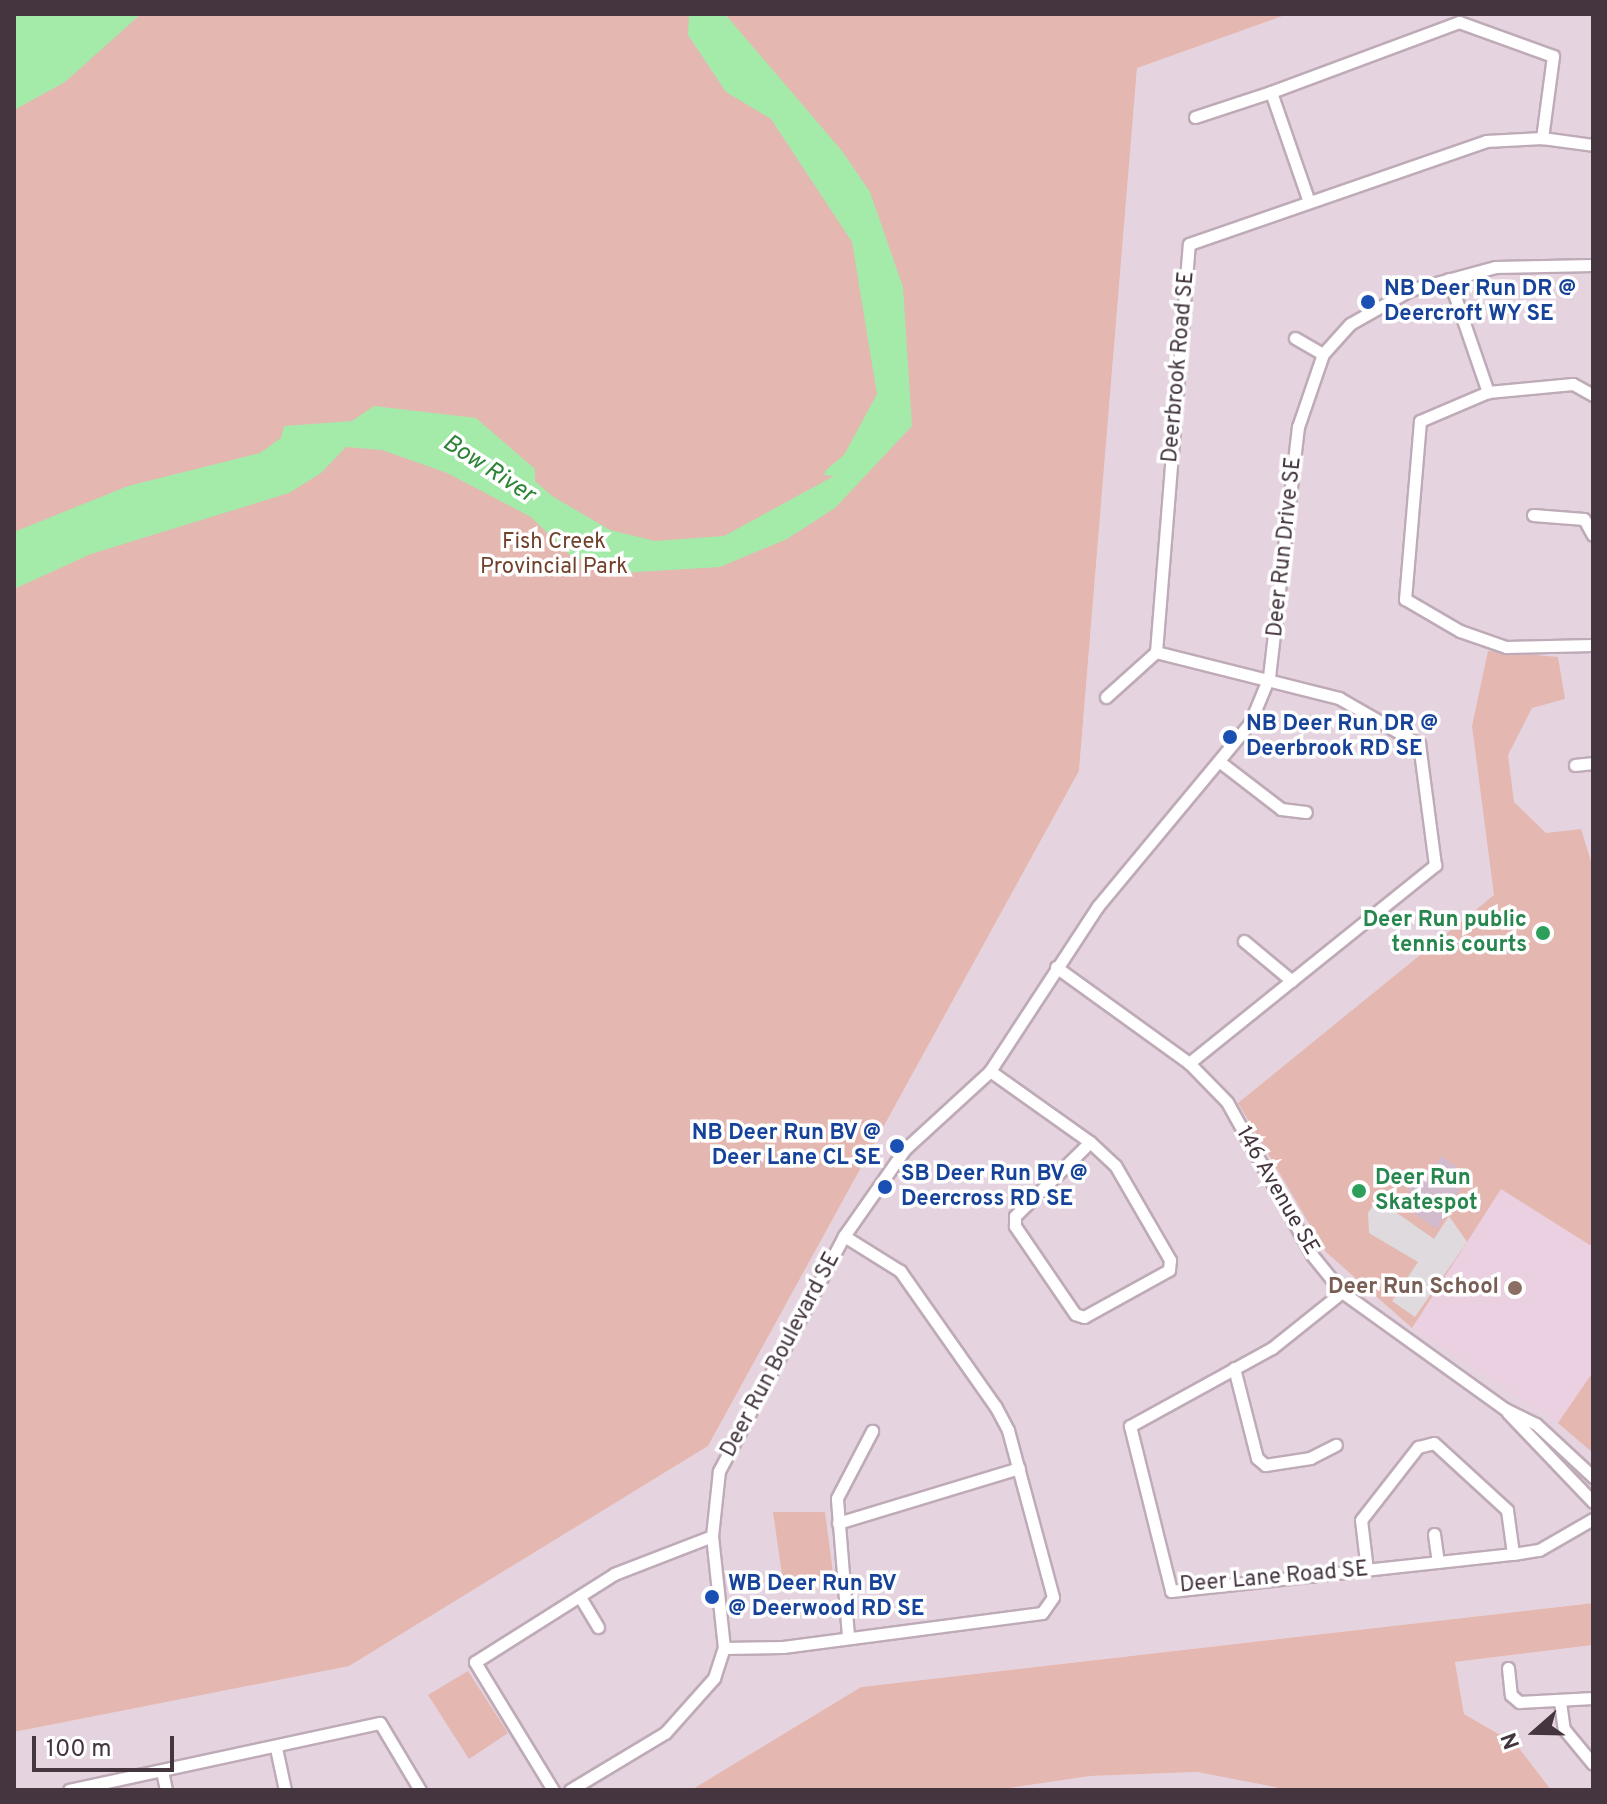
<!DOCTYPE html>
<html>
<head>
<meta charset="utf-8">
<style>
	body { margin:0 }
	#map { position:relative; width:1607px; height:1804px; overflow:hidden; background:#f1e5ed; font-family:Overpass,sans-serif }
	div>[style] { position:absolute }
	.residential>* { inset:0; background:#e5d4df }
	.education>* { inset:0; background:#ead0e0 }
	.green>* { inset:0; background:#e4b7b0 }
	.parking>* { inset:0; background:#dfdade }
	.water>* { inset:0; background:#a4ebaa }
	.building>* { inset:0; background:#d2bbcc }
	.roads { filter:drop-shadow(2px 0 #bfabb8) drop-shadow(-2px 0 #bfabb8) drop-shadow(0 2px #bfabb8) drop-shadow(0 -2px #bfabb8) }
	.minor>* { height:11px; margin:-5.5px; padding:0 5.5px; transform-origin:5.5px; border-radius:5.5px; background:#fff }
	.dots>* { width:22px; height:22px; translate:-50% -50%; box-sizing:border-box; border:4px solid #fff; border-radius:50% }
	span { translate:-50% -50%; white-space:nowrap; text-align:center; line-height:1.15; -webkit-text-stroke:7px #fff; paint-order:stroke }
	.transit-label { font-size:22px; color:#164399; font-weight:700 }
	.left { translate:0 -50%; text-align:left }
	.right { translate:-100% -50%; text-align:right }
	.street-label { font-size:22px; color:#44353f }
	.park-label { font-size:22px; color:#71412c }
	.leisure-label { font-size:22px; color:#27864d; font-weight:700 }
	.education-label { font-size:22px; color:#785e54; font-weight:700 }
	.water-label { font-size:24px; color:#2c8235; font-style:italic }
	.frame { position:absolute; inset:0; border:16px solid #44353f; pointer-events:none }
	.north { position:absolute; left:1495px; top:1692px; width:80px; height:80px; -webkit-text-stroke:6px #fff; paint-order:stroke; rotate:250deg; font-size:22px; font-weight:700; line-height:32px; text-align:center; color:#44353f }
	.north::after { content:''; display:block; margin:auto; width:28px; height:36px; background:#44353f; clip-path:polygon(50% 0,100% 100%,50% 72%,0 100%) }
	.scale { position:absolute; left:32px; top:1736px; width:142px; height:36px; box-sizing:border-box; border:4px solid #44353f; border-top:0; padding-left:10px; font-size:24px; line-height:28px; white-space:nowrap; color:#44353f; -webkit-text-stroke:6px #fff; paint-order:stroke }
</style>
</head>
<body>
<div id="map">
	<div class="residential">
		<div style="clip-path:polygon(1288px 14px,1593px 14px,1593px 1603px,861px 1687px,691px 1790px,14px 1790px,14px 1732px,349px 1665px,708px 1446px,1079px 771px,1137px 67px)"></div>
		<div style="clip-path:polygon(1593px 1645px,1593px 1790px,1551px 1790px,1516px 1744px,1464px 1714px,1455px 1662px)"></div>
		<div style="clip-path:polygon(1197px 1772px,1290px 1790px,996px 1790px,1090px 1776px)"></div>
	</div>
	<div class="education">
		<div style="clip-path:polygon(1501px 1189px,1593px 1247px,1593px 1372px,1558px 1423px,1412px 1328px)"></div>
	</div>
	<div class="green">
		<div style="clip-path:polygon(84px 14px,1288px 14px,1137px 68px,1079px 771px,708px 1446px,349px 1666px,14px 1732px,14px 80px)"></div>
		<div style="clip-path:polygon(1488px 651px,1558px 657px,1565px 699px,1532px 708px,1508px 755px,1514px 802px,1546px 833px,1581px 829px,1593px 868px,1593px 1247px,1501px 1189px,1412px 1328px,1326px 1252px,1238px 1103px,1494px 895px,1472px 726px)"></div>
		<div style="clip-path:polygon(1593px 1372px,1593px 1453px,1558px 1423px)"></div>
		<div style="clip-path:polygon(773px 1512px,825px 1512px,834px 1581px,784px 1588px)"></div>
		<div style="clip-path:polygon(1593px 1603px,1593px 1645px,1455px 1662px,1464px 1714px,1516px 1744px,1551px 1790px,1290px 1790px,1197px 1772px,1090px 1776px,996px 1790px,691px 1790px,861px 1687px)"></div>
		<div style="clip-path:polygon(468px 1671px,508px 1733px,469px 1759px,428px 1695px)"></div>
	</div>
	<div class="parking">
		<div style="clip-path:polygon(1377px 1199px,1434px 1239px,1449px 1216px,1467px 1242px,1415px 1317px,1392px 1301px,1418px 1262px,1369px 1233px,1368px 1213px)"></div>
	</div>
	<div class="water">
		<div style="clip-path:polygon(14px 14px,141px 14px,65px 82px,14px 110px)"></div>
		<div style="clip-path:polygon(689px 14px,725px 14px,842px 151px,870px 192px,903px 287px,912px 426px,835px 508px,787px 539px,720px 567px,620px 573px,570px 555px,531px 517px,447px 473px,382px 450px,346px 447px,321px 473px,289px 493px,91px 554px,14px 589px,14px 532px,128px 486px,260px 453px,281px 438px,284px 426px,352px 421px,374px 406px,476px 418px,535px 469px,535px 481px,552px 496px,610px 530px,655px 541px,724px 536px,834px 476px,824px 475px,826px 470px,844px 455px,877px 394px,852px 242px,771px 119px,726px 92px,688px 35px)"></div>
	</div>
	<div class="building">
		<div style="clip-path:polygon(1441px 1156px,1468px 1175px,1437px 1229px,1415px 1214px,1408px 1185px,1419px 1169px,1428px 1176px)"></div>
	</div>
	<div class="roads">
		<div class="minor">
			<div style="left:1195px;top:117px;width:80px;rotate:-18.2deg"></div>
			<div style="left:1308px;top:199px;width:113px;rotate:-109.1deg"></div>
			<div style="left:1271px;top:92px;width:201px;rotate:-20.4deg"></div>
			<div style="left:1459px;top:22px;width:100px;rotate:19.9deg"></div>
			<div style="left:1553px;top:56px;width:83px;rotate:97.6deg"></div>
			<div style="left:1449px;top:279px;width:120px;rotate:71deg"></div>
			<div style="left:1488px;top:392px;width:74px;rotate:156.9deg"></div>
			<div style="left:1420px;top:421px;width:179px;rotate:94.8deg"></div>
			<div style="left:1405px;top:599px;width:64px;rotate:30.2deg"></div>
			<div style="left:1460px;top:631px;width:49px;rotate:19.2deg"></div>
			<div style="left:1506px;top:647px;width:87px;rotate:-1.3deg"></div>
			<div style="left:1295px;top:338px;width:32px;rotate:30deg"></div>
			<div style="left:1488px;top:392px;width:85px;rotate:-5.4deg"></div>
			<div style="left:1573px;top:384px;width:23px;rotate:29deg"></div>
			<div style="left:1533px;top:515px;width:51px;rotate:4.5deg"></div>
			<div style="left:1584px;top:519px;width:18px;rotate:61deg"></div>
			<div style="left:1106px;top:697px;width:67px;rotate:-42deg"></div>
			<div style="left:1220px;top:762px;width:77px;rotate:37.6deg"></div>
			<div style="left:1281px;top:809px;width:25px;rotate:7deg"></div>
			<div style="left:1575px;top:765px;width:18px;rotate:-6deg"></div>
			<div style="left:1244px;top:941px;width:62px;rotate:39.8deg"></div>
			<div style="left:1056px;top:967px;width:164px;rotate:35.8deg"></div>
			<div style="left:1189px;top:1063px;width:54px;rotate:45.7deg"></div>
			<div style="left:1227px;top:1102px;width:175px;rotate:60.9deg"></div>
			<div style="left:1312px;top:1255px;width:48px;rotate:51deg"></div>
			<div style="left:1342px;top:1292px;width:201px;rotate:35.7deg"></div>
			<div style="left:1505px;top:1409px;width:34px;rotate:26deg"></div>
			<div style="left:1536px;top:1424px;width:78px;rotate:42.9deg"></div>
			<div style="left:1189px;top:1063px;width:316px;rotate:-38.8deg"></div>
			<div style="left:1435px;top:865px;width:122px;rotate:-97.5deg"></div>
			<div style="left:1419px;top:744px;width:92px;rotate:-150.1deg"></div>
			<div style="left:1339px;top:698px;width:189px;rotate:-165.9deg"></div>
			<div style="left:1156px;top:652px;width:409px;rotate:-85.4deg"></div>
			<div style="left:1189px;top:244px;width:314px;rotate:-19.1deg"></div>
			<div style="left:1486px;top:141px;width:56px;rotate:-3.1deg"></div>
			<div style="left:1542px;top:138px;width:51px;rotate:7.8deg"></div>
			<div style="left:990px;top:1071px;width:123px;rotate:35.4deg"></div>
			<div style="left:1090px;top:1142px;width:34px;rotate:43deg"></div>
			<div style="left:1115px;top:1165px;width:110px;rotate:59.9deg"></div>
			<div style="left:1170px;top:1260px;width:10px;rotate:96deg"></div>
			<div style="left:1169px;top:1270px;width:97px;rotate:151.1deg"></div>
			<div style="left:1084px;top:1317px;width:9px;rotate:-162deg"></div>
			<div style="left:1075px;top:1314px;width:107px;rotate:-124.3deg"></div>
			<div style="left:1015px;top:1226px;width:10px;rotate:-90deg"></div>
			<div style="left:1015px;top:1216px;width:105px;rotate:-44.6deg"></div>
			<div style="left:1342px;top:1292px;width:90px;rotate:141.3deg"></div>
			<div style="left:1272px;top:1348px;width:162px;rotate:151.2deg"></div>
			<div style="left:1130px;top:1426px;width:170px;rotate:76deg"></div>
			<div style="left:1171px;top:1591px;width:344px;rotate:-6.2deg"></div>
			<div style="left:1513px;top:1554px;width:26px;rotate:-9deg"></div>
			<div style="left:1539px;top:1550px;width:62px;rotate:-29.9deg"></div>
			<div style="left:1234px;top:1368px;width:93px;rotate:75.7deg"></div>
			<div style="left:1257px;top:1458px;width:11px;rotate:41deg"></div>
			<div style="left:1265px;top:1465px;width:46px;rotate:-8.8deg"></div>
			<div style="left:1310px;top:1458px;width:29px;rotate:-27deg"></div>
			<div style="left:1508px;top:1413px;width:123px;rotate:46.3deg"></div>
			<div style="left:838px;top:1523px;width:189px;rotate:-16.9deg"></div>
			<div style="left:1434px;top:1534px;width:28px;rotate:82deg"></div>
			<div style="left:1367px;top:1570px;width:50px;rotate:-96.8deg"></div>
			<div style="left:1361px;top:1520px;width:93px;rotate:-52deg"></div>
			<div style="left:1418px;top:1447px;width:16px;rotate:-14deg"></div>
			<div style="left:1434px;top:1443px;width:99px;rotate:42.5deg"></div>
			<div style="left:1507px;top:1510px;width:44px;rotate:82.2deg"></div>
			<div style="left:580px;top:1597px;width:35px;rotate:59deg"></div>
			<div style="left:848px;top:1636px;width:138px;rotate:-94.6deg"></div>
			<div style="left:837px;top:1498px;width:76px;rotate:-62.4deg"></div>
			<div style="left:724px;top:1648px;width:59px;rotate:-1deg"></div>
			<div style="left:783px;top:1647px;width:261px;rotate:-7.5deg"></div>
			<div style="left:1042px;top:1613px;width:19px;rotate:-55deg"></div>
			<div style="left:1053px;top:1597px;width:173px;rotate:-105.1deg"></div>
			<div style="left:1008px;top:1430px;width:27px;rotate:-118deg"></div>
			<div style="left:995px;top:1406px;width:165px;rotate:-125.1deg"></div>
			<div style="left:900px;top:1271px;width:66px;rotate:-148deg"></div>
			<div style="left:1508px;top:1668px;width:27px;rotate:84deg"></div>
			<div style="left:1511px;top:1695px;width:11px;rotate:41deg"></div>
			<div style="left:1519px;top:1702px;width:74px;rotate:-3.1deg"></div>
			<div style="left:1560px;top:1702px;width:27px;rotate:82deg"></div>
			<div style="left:1564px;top:1729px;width:45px;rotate:50.4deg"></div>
			<div style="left:276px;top:1748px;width:43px;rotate:77.9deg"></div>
			<div style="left:162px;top:1771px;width:19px;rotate:78deg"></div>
			<div style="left:69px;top:1790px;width:318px;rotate:-12.2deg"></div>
			<div style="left:380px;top:1723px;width:78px;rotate:59.2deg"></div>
			<div style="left:553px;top:1790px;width:150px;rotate:-121.4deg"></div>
			<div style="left:475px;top:1662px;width:165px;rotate:-32.3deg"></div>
			<div style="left:614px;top:1574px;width:105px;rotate:-21.2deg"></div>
			<div style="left:570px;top:1790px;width:111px;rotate:-31deg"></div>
			<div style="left:665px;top:1733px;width:74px;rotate:-48.3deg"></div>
			<div style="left:714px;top:1678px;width:32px;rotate:-72deg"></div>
			<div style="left:724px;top:1648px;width:113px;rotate:-96.1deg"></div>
			<div style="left:712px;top:1536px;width:65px;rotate:-83.9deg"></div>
			<div style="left:719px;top:1471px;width:266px;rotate:-62deg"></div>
			<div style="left:844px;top:1236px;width:106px;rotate:-55deg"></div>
			<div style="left:905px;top:1149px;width:115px;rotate:-42.5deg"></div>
			<div style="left:990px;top:1071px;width:197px;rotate:-56.8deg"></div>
			<div style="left:1098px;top:906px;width:238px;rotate:-50.3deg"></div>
			<div style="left:1250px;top:723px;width:50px;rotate:-67.6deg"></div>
			<div style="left:1269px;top:677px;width:252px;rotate:-83.4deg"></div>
			<div style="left:1298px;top:427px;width:77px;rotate:-71.1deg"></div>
			<div style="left:1323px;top:354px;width:40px;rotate:-48deg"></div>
			<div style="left:1350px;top:324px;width:69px;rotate:-29.5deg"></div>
			<div style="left:1410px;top:290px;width:88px;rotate:-15.1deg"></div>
			<div style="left:1495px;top:267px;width:98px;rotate:-1.2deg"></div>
		</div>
	</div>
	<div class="dots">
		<div style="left:1368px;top:302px;background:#1a4fb4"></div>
		<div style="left:1230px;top:737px;background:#1a4fb4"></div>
		<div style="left:1543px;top:933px;background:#2e9e5b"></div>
		<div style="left:897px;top:1146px;background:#1a4fb4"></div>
		<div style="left:885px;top:1187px;background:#1a4fb4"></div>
		<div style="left:1359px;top:1191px;background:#2e9e5b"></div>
		<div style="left:1515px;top:1288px;background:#8d6e63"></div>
		<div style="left:712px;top:1597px;background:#1a4fb4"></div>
	</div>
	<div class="transit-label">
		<span class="left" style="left:1384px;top:302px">NB Deer Run DR @<br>Deercroft WY SE</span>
		<span class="left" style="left:1246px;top:737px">NB Deer Run DR @<br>Deerbrook RD SE</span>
		<span class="right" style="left:881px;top:1146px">NB Deer Run BV @<br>Deer Lane CL SE</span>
		<span class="left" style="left:901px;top:1187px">SB Deer Run BV @<br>Deercross RD SE</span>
		<span class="left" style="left:728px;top:1597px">WB Deer Run BV<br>@ Deerwood RD SE</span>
	</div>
	<div class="street-label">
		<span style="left:1179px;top:367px;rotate:-85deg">Deerbrook Road SE</span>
		<span style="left:1285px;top:547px;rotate:-84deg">Deer Run Drive SE</span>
		<span style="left:1277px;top:1191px;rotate:60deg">146 Avenue SE</span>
		<span style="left:781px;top:1355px;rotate:-62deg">Deer Run Boulevard SE</span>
		<span style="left:1274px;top:1578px;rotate:-5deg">Deer Lane Road SE</span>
	</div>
	<div class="park-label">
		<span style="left:554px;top:555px">Fish Creek<br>Provincial Park</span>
	</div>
	<div class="leisure-label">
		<span class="right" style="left:1527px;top:933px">Deer Run public<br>tennis courts</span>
		<span class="left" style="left:1375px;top:1191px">Deer Run<br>Skatespot</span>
	</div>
	<div class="education-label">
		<span class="right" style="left:1499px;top:1288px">Deer Run School</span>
	</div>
	<div class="water-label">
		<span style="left:488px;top:470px;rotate:33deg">Bow River</span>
	</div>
	<div class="frame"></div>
	<div class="north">N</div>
	<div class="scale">100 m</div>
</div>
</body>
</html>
